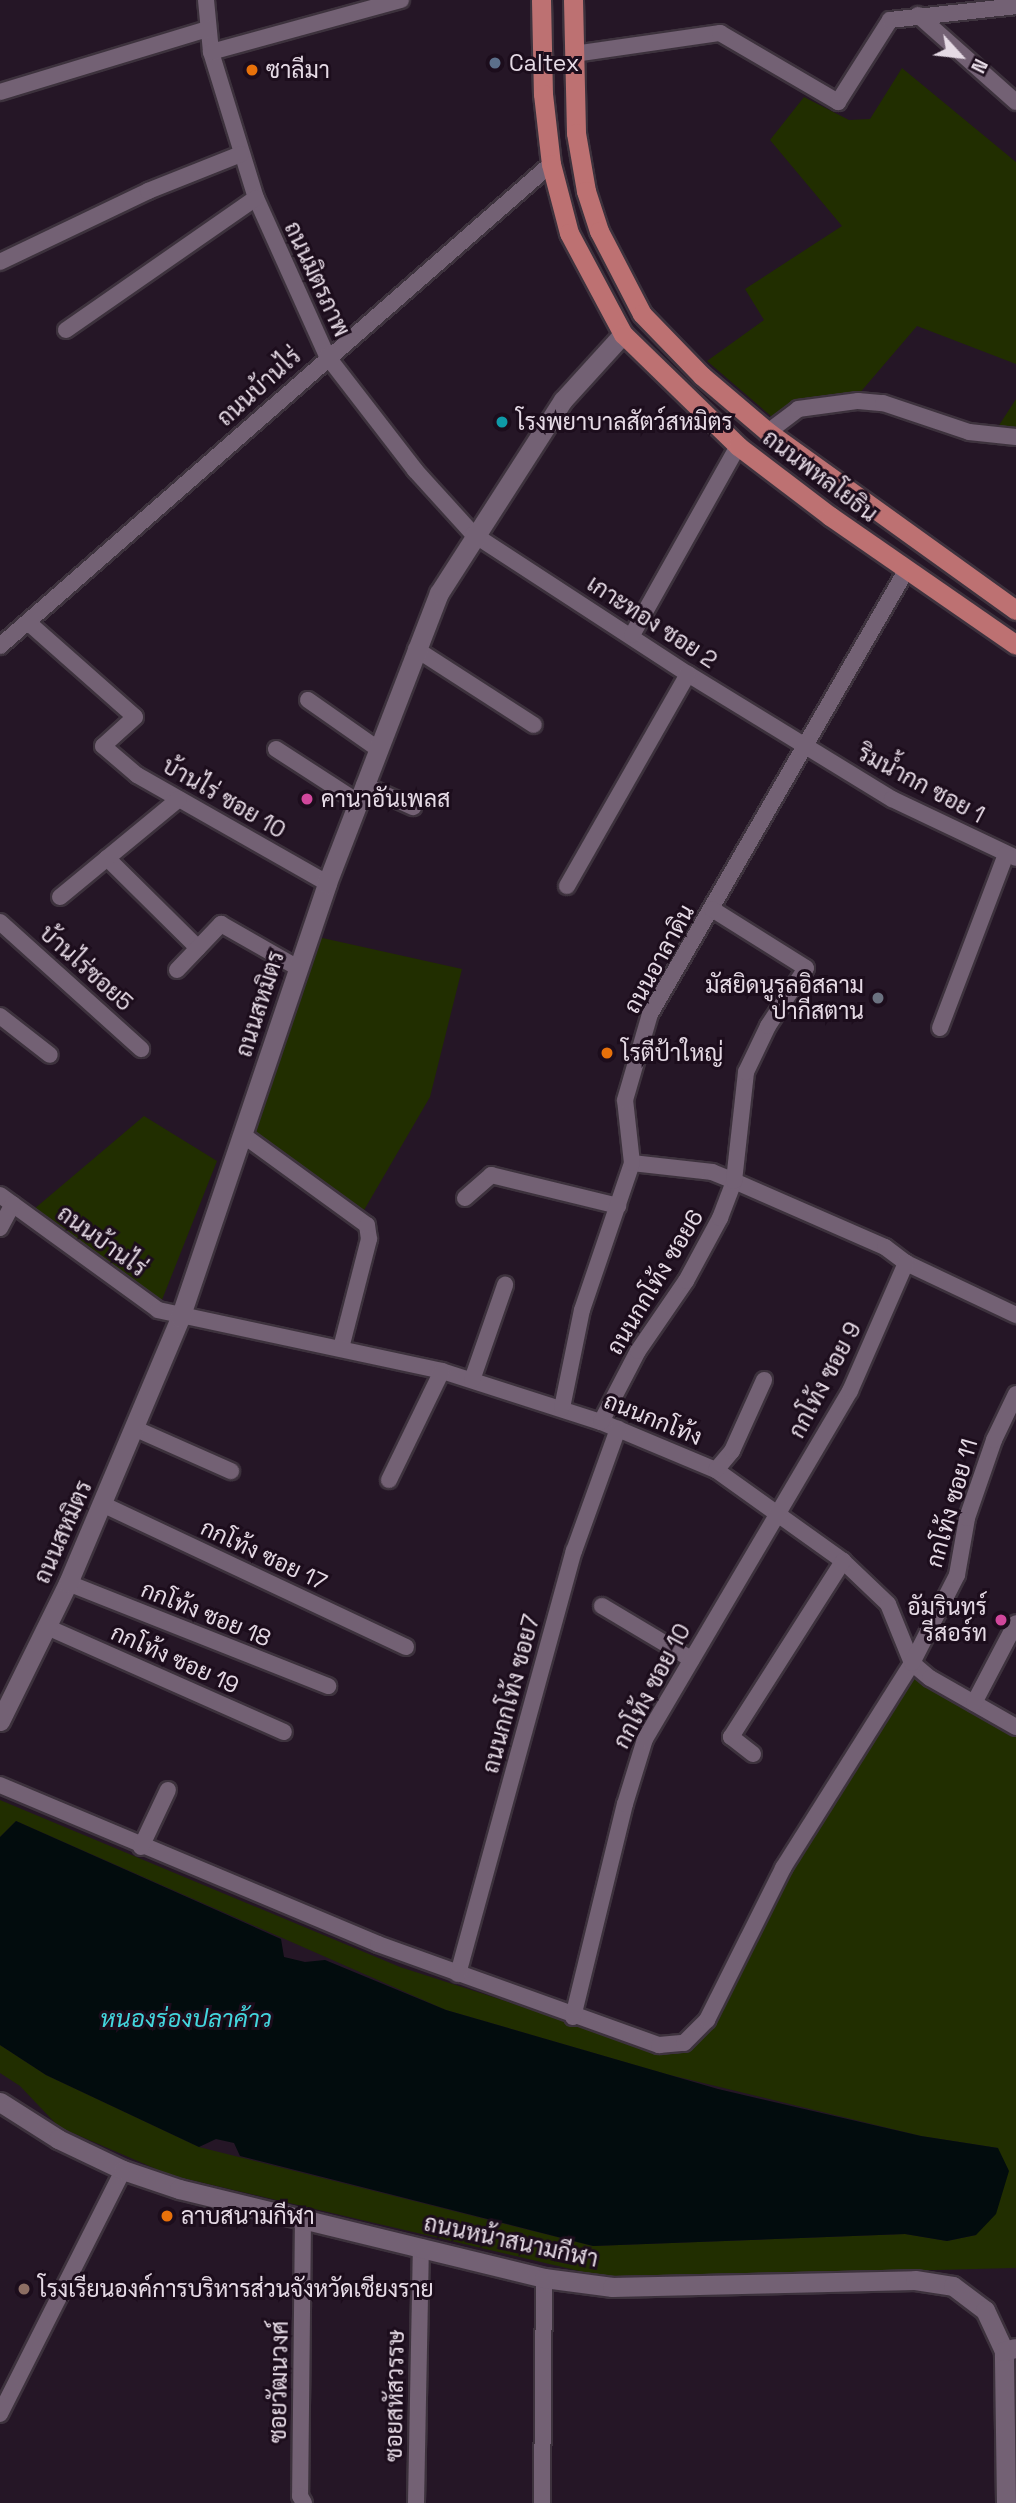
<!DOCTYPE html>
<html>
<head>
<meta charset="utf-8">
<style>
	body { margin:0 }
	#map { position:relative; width:1016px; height:2503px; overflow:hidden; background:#251626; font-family:"Space Grotesk",Sarabun,sans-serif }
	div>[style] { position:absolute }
	.green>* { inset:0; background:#212e00 }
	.water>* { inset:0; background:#020c0d }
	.roads { filter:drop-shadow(2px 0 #3d323d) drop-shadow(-2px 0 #3d323d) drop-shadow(0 2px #3d323d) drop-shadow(0 -2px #3d323d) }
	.minor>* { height:16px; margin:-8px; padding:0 8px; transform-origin:8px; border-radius:8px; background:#736174 }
	.tertiary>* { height:19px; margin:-9.5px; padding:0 9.5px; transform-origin:9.5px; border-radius:9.5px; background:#736174 }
	.primary>* { height:19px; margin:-9.5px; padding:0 9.5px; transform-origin:9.5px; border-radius:9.5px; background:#bd7172 }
	.dots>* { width:19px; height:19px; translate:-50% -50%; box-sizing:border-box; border:4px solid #1c0d1c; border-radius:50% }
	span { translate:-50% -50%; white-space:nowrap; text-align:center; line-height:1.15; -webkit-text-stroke:6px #1c0d1c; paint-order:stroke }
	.poi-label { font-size:23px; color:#e5dae5 }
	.left { translate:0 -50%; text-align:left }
	.right { translate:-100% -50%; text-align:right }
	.street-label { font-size:23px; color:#e5dae5 }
	.water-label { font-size:24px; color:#43d6de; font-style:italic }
	.north { position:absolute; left:925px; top:21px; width:70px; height:70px; -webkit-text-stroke:5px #1c0d1c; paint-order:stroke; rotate:117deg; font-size:19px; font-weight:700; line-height:28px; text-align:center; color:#e5dae5 }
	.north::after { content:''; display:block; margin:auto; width:24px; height:32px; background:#e5dae5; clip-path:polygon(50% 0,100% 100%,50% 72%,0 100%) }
</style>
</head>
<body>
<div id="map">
	<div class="green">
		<div style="clip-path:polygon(902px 68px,1016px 162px,1016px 364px,917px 326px,858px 395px,802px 399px,772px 417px,707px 361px,764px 320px,745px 289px,842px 226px,770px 140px,804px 97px,849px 120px,870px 119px)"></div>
		<div style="clip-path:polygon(1016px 399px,1016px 433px,994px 433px)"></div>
		<div style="clip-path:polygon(309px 935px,462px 969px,430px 1097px,360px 1217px,243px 1135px)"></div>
		<div style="clip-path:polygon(144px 1116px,217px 1161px,158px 1310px,27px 1215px)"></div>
		<div style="clip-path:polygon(912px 1663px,1016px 1729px,1016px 2268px,609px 2278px,170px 2175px,59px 2127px,20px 2086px,0 2073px,0 2045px,46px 2075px,199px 2147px,593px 2246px,905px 2234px,947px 2241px,976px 2235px,998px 2148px,921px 2136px,666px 2074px,446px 2010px,16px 1821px,0 1837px,0 1800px,400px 1967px,660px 2051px,703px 2027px,783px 1868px)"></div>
	</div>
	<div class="water">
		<div style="clip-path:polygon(16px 1821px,281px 1939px,284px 1957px,305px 1962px,325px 1960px,446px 2010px,718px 2089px,921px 2136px,998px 2148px,1009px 2171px,996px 2214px,976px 2235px,947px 2241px,905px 2234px,593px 2246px,240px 2156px,234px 2143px,216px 2139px,199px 2147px,46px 2075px,0 2045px,0 1837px)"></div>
	</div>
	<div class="roads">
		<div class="minor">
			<div style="left:206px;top:0;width:52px;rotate:84.5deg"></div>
			<div style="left:211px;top:52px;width:153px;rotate:72.9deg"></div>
			<div style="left:256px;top:198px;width:173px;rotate:65.8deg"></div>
			<div style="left:327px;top:356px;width:144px;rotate:52.3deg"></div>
			<div style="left:415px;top:470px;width:86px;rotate:47.8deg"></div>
			<div style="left:473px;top:534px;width:257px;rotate:33.1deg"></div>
			<div style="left:688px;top:674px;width:239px;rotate:31.5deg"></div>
			<div style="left:892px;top:799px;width:137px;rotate:25.4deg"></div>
			<div style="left:918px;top:15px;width:131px;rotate:41.6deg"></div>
			<div style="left:211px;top:52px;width:197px;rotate:-15.3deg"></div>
			<div style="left:574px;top:54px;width:148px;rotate:-8.2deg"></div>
			<div style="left:720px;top:33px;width:137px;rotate:30.3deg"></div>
			<div style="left:838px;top:102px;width:97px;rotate:-57.6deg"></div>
			<div style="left:890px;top:20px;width:127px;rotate:-6.3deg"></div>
			<div style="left:0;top:92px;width:217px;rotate:-16.9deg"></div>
			<div style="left:0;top:262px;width:164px;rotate:-25.6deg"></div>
			<div style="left:148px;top:191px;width:100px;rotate:-21.7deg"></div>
			<div style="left:66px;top:330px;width:231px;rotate:-34.8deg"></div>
			<div style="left:768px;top:432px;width:38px;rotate:-37deg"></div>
			<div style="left:798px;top:409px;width:61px;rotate:-7.6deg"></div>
			<div style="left:858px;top:401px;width:25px;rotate:5deg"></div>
			<div style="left:883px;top:403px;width:91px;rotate:18.6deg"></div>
			<div style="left:969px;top:432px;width:47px;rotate:6.1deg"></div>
			<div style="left:30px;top:624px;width:140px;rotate:41.5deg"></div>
			<div style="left:135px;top:717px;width:43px;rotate:137.8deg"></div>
			<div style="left:103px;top:746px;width:45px;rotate:40.5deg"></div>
			<div style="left:137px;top:775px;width:219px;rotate:29.6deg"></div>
			<div style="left:632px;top:635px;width:217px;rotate:-60.7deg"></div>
			<div style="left:0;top:646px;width:732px;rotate:-41.18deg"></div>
			<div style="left:416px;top:649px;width:140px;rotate:32.8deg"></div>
			<div style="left:308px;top:700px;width:85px;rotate:35deg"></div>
			<div style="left:276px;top:749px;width:98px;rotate:32.9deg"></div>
			<div style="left:364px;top:785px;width:54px;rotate:24.2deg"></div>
			<div style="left:107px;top:858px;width:128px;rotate:44.7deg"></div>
			<div style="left:567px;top:886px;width:244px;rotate:-60.3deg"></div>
			<div style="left:60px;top:897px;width:154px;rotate:-39.5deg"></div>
			<div style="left:0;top:922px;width:190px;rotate:42deg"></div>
			<div style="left:177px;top:970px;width:64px;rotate:-46.3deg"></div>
			<div style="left:221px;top:924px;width:89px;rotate:29.7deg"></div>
			<div style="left:0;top:1016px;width:63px;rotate:38deg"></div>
			<div style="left:940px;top:1028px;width:186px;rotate:-69.2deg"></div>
			<div style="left:243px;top:1135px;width:153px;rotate:36deg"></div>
			<div style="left:367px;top:1225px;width:14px;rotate:82deg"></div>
			<div style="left:369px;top:1239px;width:113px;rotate:104.4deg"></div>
			<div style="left:632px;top:1163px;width:81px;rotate:6.4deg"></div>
			<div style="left:712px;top:1172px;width:24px;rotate:22deg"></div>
			<div style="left:734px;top:1181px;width:165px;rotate:23.6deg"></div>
			<div style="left:885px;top:1247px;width:26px;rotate:37deg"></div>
			<div style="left:906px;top:1263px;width:122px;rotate:25.3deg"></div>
			<div style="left:0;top:1195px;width:195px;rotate:36deg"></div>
			<div style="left:158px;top:1310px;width:290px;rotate:12.1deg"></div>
			<div style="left:442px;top:1371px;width:167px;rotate:17.8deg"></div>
			<div style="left:601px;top:1422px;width:125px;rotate:22.7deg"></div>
			<div style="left:716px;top:1470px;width:156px;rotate:35.6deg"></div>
			<div style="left:843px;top:1561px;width:62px;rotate:43.7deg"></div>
			<div style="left:888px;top:1604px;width:64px;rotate:67.9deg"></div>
			<div style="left:912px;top:1663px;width:23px;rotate:40deg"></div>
			<div style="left:930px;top:1678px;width:99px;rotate:29.7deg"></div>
			<div style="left:465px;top:1198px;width:35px;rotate:-41deg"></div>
			<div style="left:491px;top:1175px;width:131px;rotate:13.7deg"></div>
			<div style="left:0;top:1228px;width:27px;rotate:-62deg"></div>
			<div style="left:472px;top:1380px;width:101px;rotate:-70.8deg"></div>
			<div style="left:562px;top:1408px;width:100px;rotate:-78.5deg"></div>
			<div style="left:582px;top:1310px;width:155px;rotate:-71.2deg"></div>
			<div style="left:632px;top:1163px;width:63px;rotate:-96.3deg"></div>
			<div style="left:625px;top:1100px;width:90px;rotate:-73.8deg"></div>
			<div style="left:650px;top:1014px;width:514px;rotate:-59.99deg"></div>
			<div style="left:601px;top:1422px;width:80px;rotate:-62.5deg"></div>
			<div style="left:638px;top:1351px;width:85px;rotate:-55.6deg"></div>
			<div style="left:686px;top:1281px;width:72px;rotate:-61.6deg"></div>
			<div style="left:720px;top:1218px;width:40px;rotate:-69deg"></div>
			<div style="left:734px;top:1181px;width:110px;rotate:-83.7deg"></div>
			<div style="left:746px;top:1072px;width:51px;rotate:-64.4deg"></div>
			<div style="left:768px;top:1026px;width:69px;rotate:-56.8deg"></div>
			<div style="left:806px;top:968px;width:111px;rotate:-147.9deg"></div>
			<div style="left:136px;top:1429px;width:104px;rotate:23.9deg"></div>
			<div style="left:716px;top:1470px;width:25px;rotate:-50deg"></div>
			<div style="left:732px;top:1451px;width:78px;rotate:-65.7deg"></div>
			<div style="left:389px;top:1480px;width:121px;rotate:-64.1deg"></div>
			<div style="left:102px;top:1504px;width:336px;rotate:25.2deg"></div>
			<div style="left:68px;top:1583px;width:280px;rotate:21.6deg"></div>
			<div style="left:602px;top:1606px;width:104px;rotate:30.8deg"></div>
			<div style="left:47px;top:1627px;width:259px;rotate:23.9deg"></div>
			<div style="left:974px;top:1703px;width:90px;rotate:-62.3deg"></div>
			<div style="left:753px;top:1754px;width:28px;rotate:-142deg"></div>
			<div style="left:731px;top:1737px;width:209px;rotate:-57.5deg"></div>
			<div style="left:0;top:1785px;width:410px;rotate:22.8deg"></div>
			<div style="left:378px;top:1944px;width:299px;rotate:19.8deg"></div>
			<div style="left:659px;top:2045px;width:25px;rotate:-5deg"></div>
			<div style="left:684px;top:2043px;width:33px;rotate:-45deg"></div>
			<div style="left:707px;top:2020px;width:170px;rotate:-63.4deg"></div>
			<div style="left:783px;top:1868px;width:242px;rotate:-57.8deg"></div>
			<div style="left:912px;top:1663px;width:99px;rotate:-62.9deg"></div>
			<div style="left:957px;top:1575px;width:58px;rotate:-80deg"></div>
			<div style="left:967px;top:1518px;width:83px;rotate:-70.9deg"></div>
			<div style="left:994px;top:1440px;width:51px;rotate:-64.4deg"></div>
			<div style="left:141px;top:1847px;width:63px;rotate:-64.7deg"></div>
			<div style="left:458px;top:1974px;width:439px;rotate:-74.7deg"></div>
			<div style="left:574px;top:1551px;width:130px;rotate:-70.2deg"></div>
			<div style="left:573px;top:2017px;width:219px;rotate:-76.3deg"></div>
			<div style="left:625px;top:1804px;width:68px;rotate:-72.9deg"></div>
			<div style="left:645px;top:1739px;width:404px;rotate:-59.5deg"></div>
			<div style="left:850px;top:1391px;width:140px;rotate:-66.4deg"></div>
			<div style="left:303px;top:2217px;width:279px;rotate:90.6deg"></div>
			<div style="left:300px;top:2496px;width:8px;rotate:60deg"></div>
			<div style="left:0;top:2414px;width:273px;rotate:-63.2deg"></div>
			<div style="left:416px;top:2503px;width:256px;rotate:-88.9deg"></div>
			<div style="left:542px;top:2503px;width:225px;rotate:-89.5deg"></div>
		</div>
		<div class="tertiary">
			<div style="left:0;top:1721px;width:154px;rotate:-63.8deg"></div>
			<div style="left:68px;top:1583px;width:288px;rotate:-67.1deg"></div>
			<div style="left:180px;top:1318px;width:459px;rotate:-71.3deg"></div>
			<div style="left:327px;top:883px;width:311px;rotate:-68.9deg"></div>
			<div style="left:439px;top:593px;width:229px;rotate:-57.3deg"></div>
			<div style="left:563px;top:400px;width:89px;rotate:-47.7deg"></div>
			<div style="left:0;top:2102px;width:69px;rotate:32.5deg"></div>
			<div style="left:58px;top:2139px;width:72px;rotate:25.5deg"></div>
			<div style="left:123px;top:2170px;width:59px;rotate:18.7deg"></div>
			<div style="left:179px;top:2189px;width:376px;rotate:13.7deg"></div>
			<div style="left:544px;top:2278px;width:69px;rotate:7.5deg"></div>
			<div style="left:612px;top:2287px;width:303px;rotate:-1.3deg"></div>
			<div style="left:915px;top:2280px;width:38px;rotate:9deg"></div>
			<div style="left:953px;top:2286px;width:40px;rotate:37deg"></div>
			<div style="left:985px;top:2310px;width:45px;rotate:65.1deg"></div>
			<div style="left:1006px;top:2503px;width:152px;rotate:-90.8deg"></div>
			<div style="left:1004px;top:2351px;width:11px;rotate:-15deg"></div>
		</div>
		<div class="primary">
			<div style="left:541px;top:0;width:94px;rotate:88.8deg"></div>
			<div style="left:543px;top:94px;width:70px;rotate:83.5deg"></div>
			<div style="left:551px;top:164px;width:71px;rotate:75.4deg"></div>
			<div style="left:569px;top:233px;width:115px;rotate:61.9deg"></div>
			<div style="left:623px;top:334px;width:161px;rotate:44.2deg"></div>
			<div style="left:738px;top:446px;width:116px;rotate:37.3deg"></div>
			<div style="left:830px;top:516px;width:226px;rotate:34.7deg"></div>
			<div style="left:573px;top:0;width:133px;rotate:88.7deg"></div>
			<div style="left:576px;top:133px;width:59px;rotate:80.2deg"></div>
			<div style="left:586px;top:191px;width:42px;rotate:72deg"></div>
			<div style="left:599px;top:231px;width:93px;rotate:62.6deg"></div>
			<div style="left:642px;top:314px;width:86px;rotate:45.9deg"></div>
			<div style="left:702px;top:376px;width:87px;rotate:40.3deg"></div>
			<div style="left:768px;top:432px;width:305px;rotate:35.7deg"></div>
		</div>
	</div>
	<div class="dots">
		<div style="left:495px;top:63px;background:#5c6f8a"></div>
		<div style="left:252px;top:70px;background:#e8710a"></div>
		<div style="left:502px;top:422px;background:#0f9aa8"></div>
		<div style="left:307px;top:799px;background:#d1479c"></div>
		<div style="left:878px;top:998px;background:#6b7280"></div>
		<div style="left:607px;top:1053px;background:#e8710a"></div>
		<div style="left:1001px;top:1620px;background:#d1479c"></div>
		<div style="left:167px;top:2216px;background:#e8710a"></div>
		<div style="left:24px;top:2289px;background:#8d6e63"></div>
	</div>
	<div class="poi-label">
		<span class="left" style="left:509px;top:63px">Caltex</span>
		<span class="left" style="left:266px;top:70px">ซาลีมา</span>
		<span class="left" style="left:516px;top:422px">โรงพยาบาลสัตว์สหมิตร</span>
		<span class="left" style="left:321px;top:799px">คานาอันเพลส</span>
		<span class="right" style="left:864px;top:998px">มัสยิดนูรุลอิสลาม<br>ปากีสตาน</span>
		<span class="left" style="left:621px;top:1053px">โรตีป้าใหญ่</span>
		<span class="right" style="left:987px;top:1620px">อัมรินทร์<br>รีสอร์ท</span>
		<span class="left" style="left:181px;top:2216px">ลาบสนามกีฬา</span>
		<span class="left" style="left:38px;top:2289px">โรงเรียนองค์การบริหารส่วนจังหวัดเชียงราย</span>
	</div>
	<div class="street-label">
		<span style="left:317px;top:279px;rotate:65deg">ถนนมิตรภาพ</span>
		<span style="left:259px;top:387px;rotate:-42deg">ถนนบ้านไร่</span>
		<span style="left:820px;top:476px;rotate:37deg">ถนนพหลโยธิน</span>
		<span style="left:652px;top:622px;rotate:33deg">เกาะทอง ซอย 2</span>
		<span style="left:921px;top:784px;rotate:28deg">ริมน้ำกก ซอย 1</span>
		<span style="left:224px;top:798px;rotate:30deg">บ้านไร่ ซอย 10</span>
		<span style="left:659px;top:959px;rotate:-61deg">ถนนอาลาดิน</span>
		<span style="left:86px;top:968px;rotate:42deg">บ้านไร่ซอย5</span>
		<span style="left:260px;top:1004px;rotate:-72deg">ถนนสหมิตร</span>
		<span style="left:102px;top:1241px;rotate:36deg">ถนนบ้านไร่</span>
		<span style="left:655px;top:1282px;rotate:-59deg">ถนนกกโท้ง ซอย6</span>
		<span style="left:825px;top:1380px;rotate:-62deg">กกโท้ง ซอย 9</span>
		<span style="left:653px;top:1419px;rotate:22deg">ถนนกกโท้ง</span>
		<span style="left:952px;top:1503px;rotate:-74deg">กกโท้ง ซอย 11</span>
		<span style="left:63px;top:1532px;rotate:-66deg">ถนนสหมิตร</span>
		<span style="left:264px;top:1555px;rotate:25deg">กกโท้ง ซอย 17</span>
		<span style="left:206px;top:1614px;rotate:22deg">กกโท้ง ซอย 18</span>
		<span style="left:175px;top:1659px;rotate:24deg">กกโท้ง ซอย 19</span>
		<span style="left:652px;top:1686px;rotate:-62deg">กกโท้ง ซอย 10</span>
		<span style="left:511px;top:1694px;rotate:-75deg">ถนนกกโท้ง ซอย7</span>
		<span style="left:511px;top:2241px;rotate:12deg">ถนนหน้าสนามกีฬา</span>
		<span style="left:279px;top:2382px;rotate:-89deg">ซอยวัฒนวงศ์</span>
		<span style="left:395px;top:2396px;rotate:-89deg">ซอยสหัสวรรษ</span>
	</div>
	<div class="water-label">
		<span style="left:186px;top:2019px">หนองร่องปลาค้าว</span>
	</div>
	<div class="north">N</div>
</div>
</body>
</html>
